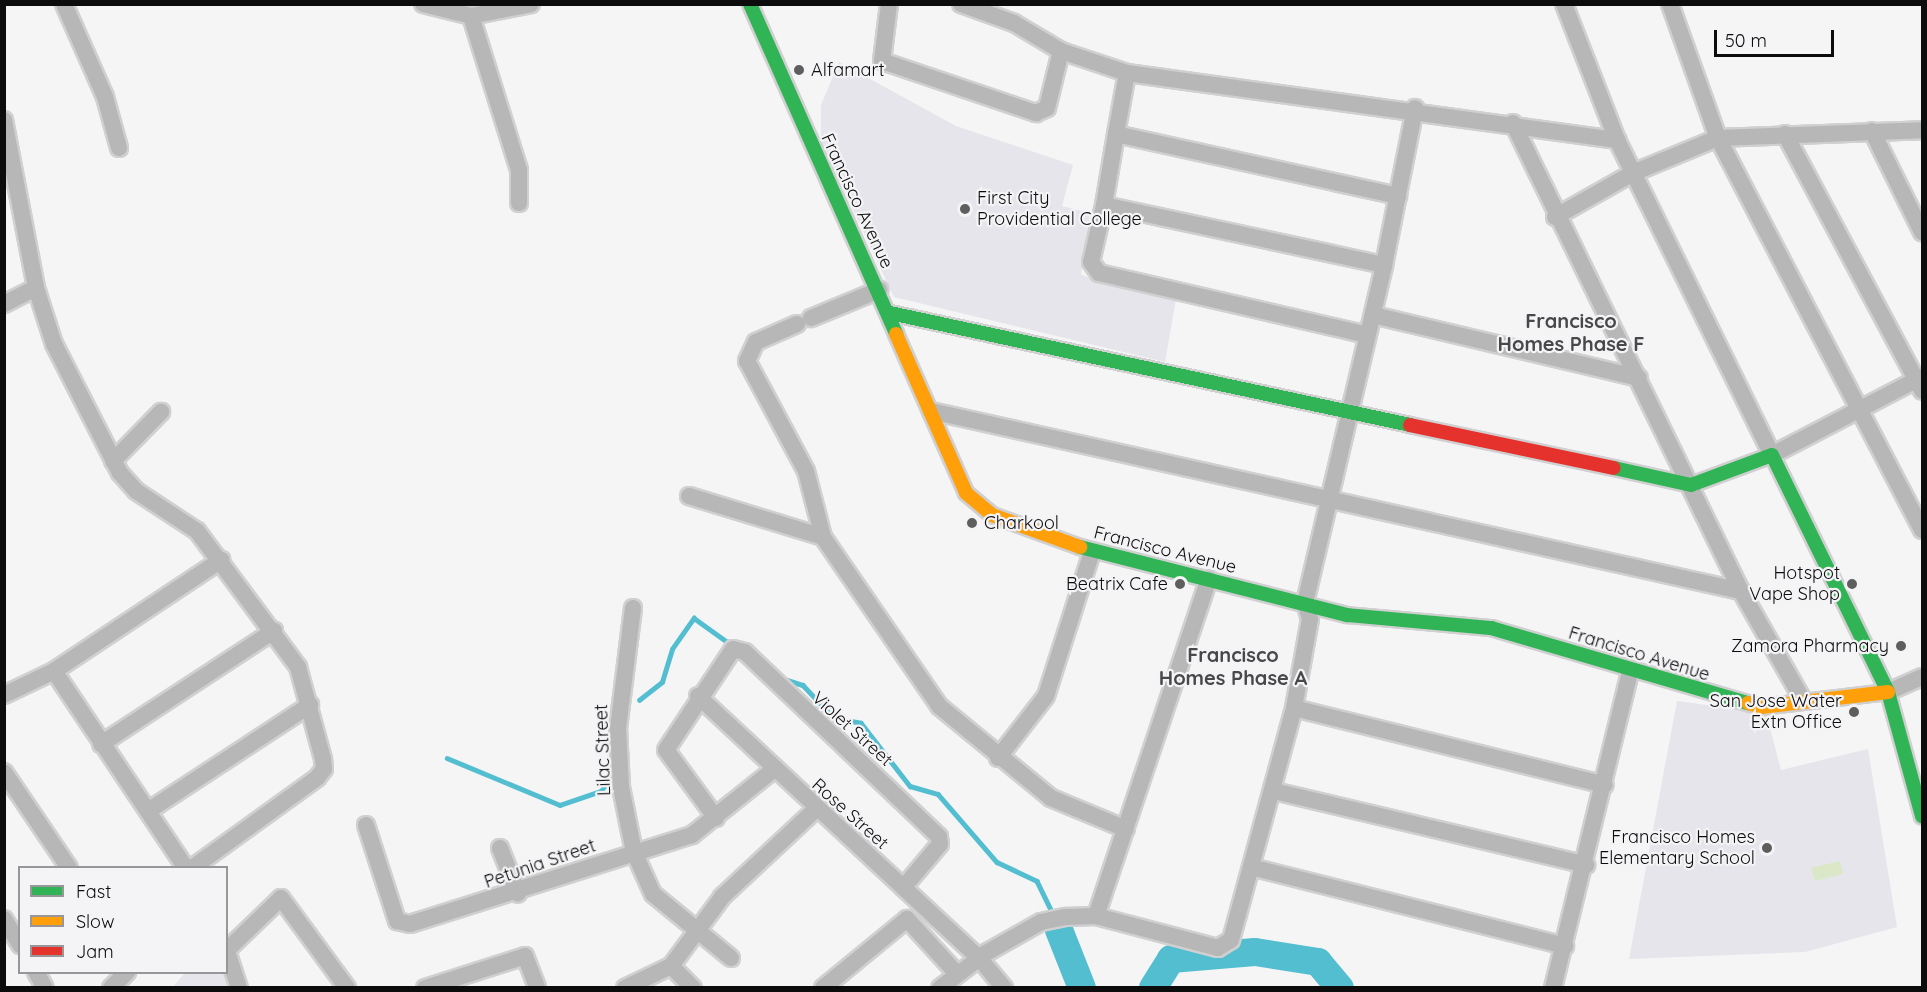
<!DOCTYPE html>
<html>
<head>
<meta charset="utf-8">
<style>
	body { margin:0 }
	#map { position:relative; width:1927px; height:992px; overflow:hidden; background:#f5f5f6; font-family:Quicksand,sans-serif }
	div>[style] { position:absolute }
	.built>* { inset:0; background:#e5e5eb }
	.green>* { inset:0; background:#dbe8c8 }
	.stream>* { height:4.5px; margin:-2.25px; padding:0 2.25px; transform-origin:2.25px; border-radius:2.25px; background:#53becf }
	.river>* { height:28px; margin:-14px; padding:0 14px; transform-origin:14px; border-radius:14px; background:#53becf }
	.roads { filter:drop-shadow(2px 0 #d0d0d1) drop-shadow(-2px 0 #d0d0d1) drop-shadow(0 2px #d0d0d1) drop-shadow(0 -2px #d0d0d1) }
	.street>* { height:16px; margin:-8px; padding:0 8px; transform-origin:8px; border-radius:8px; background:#b7b7b7 }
	.fast>* { height:14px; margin:-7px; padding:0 7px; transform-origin:7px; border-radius:7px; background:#30b455 }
	.slow>* { height:14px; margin:-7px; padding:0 7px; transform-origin:7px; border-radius:7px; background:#ff9f0a }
	.jam>* { height:14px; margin:-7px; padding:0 7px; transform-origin:7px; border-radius:7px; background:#e5322d }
	.dots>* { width:16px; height:16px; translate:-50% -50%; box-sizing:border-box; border:3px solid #f4f4f7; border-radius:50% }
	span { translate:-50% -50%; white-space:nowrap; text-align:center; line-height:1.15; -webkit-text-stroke:4.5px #f4f4f7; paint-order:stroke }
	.poi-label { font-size:18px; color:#0c0c0d }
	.left { translate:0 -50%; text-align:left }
	.right { translate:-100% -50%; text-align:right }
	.street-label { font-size:18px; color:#0c0c0d }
	.neighbourhood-label { font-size:20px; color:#48484a; font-weight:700 }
	.frame { position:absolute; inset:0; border:6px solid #0c0c0d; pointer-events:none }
	.legend { position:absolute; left:18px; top:866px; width:210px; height:108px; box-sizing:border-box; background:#f4f4f7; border:2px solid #979799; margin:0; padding:8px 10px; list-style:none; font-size:18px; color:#0c0c0d }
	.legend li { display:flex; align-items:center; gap:12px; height:30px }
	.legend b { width:30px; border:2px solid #979799 }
	.scale { position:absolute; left:1714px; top:30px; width:120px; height:27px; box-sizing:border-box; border:3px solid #0c0c0d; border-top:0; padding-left:8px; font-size:18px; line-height:21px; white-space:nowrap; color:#0c0c0d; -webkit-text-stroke:4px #f4f4f7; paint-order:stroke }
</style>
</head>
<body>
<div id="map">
	<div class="built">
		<div style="clip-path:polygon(839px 62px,956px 126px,1073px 165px,1062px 206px,1090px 213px,1081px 275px,1176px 299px,1165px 362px,894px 297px,821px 142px,821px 105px)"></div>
		<div style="clip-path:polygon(1677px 701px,1766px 713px,1781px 770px,1868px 749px,1897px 927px,1805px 952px,1629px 959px)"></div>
		<div style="clip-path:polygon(226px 972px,232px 988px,172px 988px,185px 973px)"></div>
	</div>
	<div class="green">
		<div style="clip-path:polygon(1840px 861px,1843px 874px,1815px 881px,1811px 868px)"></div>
	</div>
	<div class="stream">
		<div style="left:781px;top:678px;width:23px;rotate:18deg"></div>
		<div style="left:803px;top:685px;width:45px;rotate:46.8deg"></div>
		<div style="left:834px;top:718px;width:27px;rotate:10deg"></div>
		<div style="left:861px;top:723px;width:80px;rotate:52.1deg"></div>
		<div style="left:910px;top:786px;width:29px;rotate:16deg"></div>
		<div style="left:938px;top:794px;width:90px;rotate:49.1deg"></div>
		<div style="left:997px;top:862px;width:44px;rotate:25.4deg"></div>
		<div style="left:1037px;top:881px;width:32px;rotate:64deg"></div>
		<div style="left:639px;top:700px;width:29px;rotate:-38deg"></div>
		<div style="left:662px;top:682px;width:34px;rotate:-73deg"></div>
		<div style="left:672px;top:649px;width:38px;rotate:-55deg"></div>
		<div style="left:694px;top:618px;width:48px;rotate:35.7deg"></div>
		<div style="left:447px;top:758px;width:122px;rotate:22.6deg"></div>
		<div style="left:560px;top:805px;width:43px;rotate:-18.9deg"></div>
		<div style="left:601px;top:791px;width:24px;rotate:-54deg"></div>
	</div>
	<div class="river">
		<div style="left:1059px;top:930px;width:62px;rotate:68.4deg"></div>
		<div style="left:1153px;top:988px;width:34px;rotate:-58deg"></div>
		<div style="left:1171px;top:959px;width:84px;rotate:-4.8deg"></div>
		<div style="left:1255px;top:952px;width:64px;rotate:9deg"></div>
		<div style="left:1318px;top:962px;width:34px;rotate:50deg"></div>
	</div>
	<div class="roads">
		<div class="street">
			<div style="left:64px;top:4px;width:102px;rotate:66.2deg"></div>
			<div style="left:105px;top:97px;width:53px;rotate:74.6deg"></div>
			<div style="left:423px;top:4px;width:49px;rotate:14deg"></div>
			<div style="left:471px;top:16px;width:61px;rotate:-11.3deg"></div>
			<div style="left:889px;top:4px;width:57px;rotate:97deg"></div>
			<div style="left:882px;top:61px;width:163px;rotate:18.7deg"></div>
			<div style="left:1036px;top:113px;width:12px;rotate:-24deg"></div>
			<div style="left:1047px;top:108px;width:59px;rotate:-76.2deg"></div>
			<div style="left:961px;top:4px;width:56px;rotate:19.7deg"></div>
			<div style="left:1014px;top:23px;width:55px;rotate:30.8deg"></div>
			<div style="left:1061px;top:51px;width:70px;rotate:18.4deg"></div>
			<div style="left:1127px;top:73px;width:495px;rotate:7.8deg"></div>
			<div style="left:1617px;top:140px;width:351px;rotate:63.8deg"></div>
			<div style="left:1772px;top:455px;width:169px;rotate:-27.5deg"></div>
			<div style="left:1564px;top:4px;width:146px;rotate:68.7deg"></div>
			<div style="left:1670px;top:4px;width:142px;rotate:70.3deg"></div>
			<div style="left:1718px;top:138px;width:442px;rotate:62.5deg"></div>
			<div style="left:471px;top:16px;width:161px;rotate:72.7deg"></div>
			<div style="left:519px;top:170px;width:33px;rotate:90deg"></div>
			<div style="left:1127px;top:73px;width:62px;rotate:100.2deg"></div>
			<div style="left:1116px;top:134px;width:289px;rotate:12.4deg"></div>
			<div style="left:4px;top:120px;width:171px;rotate:79.2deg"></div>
			<div style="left:36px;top:288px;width:59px;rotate:72.2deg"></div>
			<div style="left:54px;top:344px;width:145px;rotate:62.9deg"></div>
			<div style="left:120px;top:473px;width:24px;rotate:48deg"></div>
			<div style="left:136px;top:491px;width:73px;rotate:33.3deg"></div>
			<div style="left:197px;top:531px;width:169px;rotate:53.4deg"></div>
			<div style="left:298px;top:667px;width:95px;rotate:74.8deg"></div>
			<div style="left:323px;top:759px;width:10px;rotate:84deg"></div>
			<div style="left:324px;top:769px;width:11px;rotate:128deg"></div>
			<div style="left:317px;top:778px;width:154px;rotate:144.2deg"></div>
			<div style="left:1513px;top:123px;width:521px;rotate:64.03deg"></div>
			<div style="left:1741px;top:591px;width:125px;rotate:60.4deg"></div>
			<div style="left:1872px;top:131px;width:113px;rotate:63.7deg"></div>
			<div style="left:1116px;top:134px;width:72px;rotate:99.6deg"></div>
			<div style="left:1104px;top:205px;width:286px;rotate:12.1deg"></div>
			<div style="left:1785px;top:134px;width:291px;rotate:61.9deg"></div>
			<div style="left:1104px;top:205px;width:58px;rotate:102.8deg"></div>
			<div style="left:1091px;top:262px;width:14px;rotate:54deg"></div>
			<div style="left:1099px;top:273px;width:275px;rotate:13deg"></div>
			<div style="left:1555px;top:217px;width:90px;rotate:-29.4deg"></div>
			<div style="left:1633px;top:173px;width:92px;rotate:-22.4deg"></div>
			<div style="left:1718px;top:138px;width:204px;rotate:-2.2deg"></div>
			<div style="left:4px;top:304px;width:36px;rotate:-27deg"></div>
			<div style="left:1373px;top:315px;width:273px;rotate:13.3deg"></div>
			<div style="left:811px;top:318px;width:74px;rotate:-22.4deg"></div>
			<div style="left:931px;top:411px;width:830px;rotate:12.53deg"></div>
			<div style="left:113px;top:461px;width:69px;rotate:-45.6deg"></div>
			<div style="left:689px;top:496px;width:140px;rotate:17deg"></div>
			<div style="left:823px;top:537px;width:68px;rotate:-104.4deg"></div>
			<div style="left:806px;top:471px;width:125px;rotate:-118.2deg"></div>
			<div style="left:747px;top:361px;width:21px;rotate:-65deg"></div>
			<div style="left:756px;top:342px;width:45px;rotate:-23.7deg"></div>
			<div style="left:823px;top:537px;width:205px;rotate:55.5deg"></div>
			<div style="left:939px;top:706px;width:145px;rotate:39.4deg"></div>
			<div style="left:1051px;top:798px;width:81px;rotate:22.5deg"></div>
			<div style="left:633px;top:608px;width:121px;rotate:97.1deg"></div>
			<div style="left:618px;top:728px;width:59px;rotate:87.1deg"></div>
			<div style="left:621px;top:787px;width:66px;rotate:78.7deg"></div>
			<div style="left:634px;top:852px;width:46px;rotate:65.7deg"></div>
			<div style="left:653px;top:894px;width:101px;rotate:39.4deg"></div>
			<div style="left:54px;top:671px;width:237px;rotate:56.2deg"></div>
			<div style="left:1888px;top:692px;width:37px;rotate:-24deg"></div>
			<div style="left:4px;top:695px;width:55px;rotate:-25.6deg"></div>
			<div style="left:54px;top:671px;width:201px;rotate:-33.6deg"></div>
			<div style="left:698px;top:696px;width:384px;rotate:43deg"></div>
			<div style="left:979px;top:958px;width:39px;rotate:50deg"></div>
			<div style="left:1294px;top:708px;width:320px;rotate:13.9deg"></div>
			<div style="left:101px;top:744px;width:207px;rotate:-33.2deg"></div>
			<div style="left:998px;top:758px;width:78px;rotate:-52.3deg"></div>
			<div style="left:1046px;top:696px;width:151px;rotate:-72.3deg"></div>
			<div style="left:4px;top:772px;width:116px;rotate:55.9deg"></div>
			<div style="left:1274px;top:791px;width:321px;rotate:13.3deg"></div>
			<div style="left:148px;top:811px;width:194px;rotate:-33.2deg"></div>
			<div style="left:716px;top:818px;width:84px;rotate:-126.3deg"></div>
			<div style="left:666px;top:750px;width:121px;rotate:-56.4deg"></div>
			<div style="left:733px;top:649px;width:12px;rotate:14deg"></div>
			<div style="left:745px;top:652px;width:268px;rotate:43.6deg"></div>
			<div style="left:939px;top:837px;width:7px;rotate:82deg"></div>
			<div style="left:940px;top:844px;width:57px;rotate:130.1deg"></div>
			<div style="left:366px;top:825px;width:101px;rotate:72.1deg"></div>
			<div style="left:397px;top:921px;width:13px;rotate:13deg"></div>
			<div style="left:410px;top:924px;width:296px;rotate:-17.5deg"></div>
			<div style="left:692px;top:835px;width:104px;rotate:-38.7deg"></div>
			<div style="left:500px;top:848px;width:49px;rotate:68.6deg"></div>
			<div style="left:1251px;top:867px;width:324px;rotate:14.1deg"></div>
			<div style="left:1096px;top:916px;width:355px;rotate:-71.5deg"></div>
			<div style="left:4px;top:919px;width:31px;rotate:58deg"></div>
			<div style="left:226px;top:948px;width:42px;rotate:72deg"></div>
			<div style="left:227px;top:950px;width:75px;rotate:-43.9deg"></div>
			<div style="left:281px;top:898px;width:112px;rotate:53.7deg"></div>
			<div style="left:671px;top:966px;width:86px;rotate:-53.5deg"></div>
			<div style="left:722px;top:897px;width:129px;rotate:-43.1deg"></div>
			<div style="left:36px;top:972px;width:18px;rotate:61deg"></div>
			<div style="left:111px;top:988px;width:23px;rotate:-45deg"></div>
			<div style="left:425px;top:988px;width:105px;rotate:-17.7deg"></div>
			<div style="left:525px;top:956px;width:34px;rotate:69deg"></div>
			<div style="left:625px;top:988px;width:51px;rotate:-25.6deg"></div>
			<div style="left:671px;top:966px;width:31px;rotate:45deg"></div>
			<div style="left:823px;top:988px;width:109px;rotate:-39.4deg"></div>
			<div style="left:907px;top:919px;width:74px;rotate:47.7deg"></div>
			<div style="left:940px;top:988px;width:58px;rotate:-37.3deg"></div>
			<div style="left:986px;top:953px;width:63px;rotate:-29.4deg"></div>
			<div style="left:1041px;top:922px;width:25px;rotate:-12deg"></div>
			<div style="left:1065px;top:917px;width:31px;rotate:-2deg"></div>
			<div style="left:1096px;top:916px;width:126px;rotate:14.7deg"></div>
			<div style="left:1218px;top:948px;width:15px;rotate:-32deg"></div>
			<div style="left:1231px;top:940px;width:240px;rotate:-74.8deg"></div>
			<div style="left:1294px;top:708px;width:90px;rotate:-79.8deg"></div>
			<div style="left:1310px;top:619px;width:17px;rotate:-107deg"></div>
			<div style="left:1305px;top:603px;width:347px;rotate:-76.8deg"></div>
			<div style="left:1384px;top:265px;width:160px;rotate:-78.8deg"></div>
			<div style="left:1553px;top:988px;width:326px;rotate:-76.3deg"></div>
		</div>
		<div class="fast">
			<div style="left:750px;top:4px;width:361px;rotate:66.1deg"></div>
			<div style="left:890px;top:313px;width:532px;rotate:12.15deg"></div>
			<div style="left:1614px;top:468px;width:79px;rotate:12.4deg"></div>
			<div style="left:1691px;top:485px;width:86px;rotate:-20.3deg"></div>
			<div style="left:1772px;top:455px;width:264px;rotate:63.9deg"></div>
			<div style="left:1888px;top:692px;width:129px;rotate:74.7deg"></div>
			<div style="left:1080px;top:547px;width:276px;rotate:14.3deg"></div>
			<div style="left:1347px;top:615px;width:145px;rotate:5.2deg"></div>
			<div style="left:1491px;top:628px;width:268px;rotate:16.3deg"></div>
		</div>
		<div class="slow">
			<div style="left:896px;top:334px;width:174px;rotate:66.2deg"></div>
			<div style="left:966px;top:493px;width:34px;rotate:40deg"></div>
			<div style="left:992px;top:515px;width:94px;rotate:20deg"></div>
			<div style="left:1748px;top:703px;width:14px;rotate:17deg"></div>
			<div style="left:1761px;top:707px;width:128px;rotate:-6.7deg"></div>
		</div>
		<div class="jam">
			<div style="left:1410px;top:425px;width:208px;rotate:11.9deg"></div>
		</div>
	</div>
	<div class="dots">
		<div style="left:799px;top:70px;background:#5e5e5f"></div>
		<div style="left:965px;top:209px;background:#5e5e5f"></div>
		<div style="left:972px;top:523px;background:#5e5e5f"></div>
		<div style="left:1180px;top:584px;background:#5e5e5f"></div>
		<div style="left:1852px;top:584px;background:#5e5e5f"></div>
		<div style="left:1901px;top:646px;background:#5e5e5f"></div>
		<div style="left:1854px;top:712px;background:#5e5e5f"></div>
		<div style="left:1767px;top:848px;background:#5e5e5f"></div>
	</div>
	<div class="poi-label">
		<span class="left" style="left:811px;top:70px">Alfamart</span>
		<span class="left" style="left:977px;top:209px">First City<br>Providential College</span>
		<span class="left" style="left:984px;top:523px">Charkool</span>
		<span class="right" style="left:1840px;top:584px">Hotspot<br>Vape Shop</span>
		<span class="right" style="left:1168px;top:584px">Beatrix Cafe</span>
		<span class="right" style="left:1889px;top:646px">Zamora Pharmacy</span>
		<span class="right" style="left:1842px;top:712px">San Jose Water<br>Extn Office</span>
		<span class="right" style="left:1755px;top:848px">Francisco Homes<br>Elementary School</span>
	</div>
	<div class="street-label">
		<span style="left:857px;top:201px;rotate:65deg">Francisco Avenue</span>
		<span style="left:1165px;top:550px;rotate:14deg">Francisco Avenue</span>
		<span style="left:1639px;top:654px;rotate:17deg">Francisco Avenue</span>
		<span style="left:852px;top:729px;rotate:42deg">Violet Street</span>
		<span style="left:603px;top:750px;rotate:-92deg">Lilac Street</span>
		<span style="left:850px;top:814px;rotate:42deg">Rose Street</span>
		<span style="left:540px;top:864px;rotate:-19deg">Petunia Street</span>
	</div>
	<div class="neighbourhood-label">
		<span style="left:1571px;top:332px">Francisco<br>Homes Phase F</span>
		<span style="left:1233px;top:666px">Francisco<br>Homes Phase A</span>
	</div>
	<div class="frame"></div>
	<ul class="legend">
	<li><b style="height:8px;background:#30b455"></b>Fast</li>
	<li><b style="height:8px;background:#ff9f0a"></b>Slow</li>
	<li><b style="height:8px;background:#e5322d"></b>Jam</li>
	</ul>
	<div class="scale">50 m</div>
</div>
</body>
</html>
